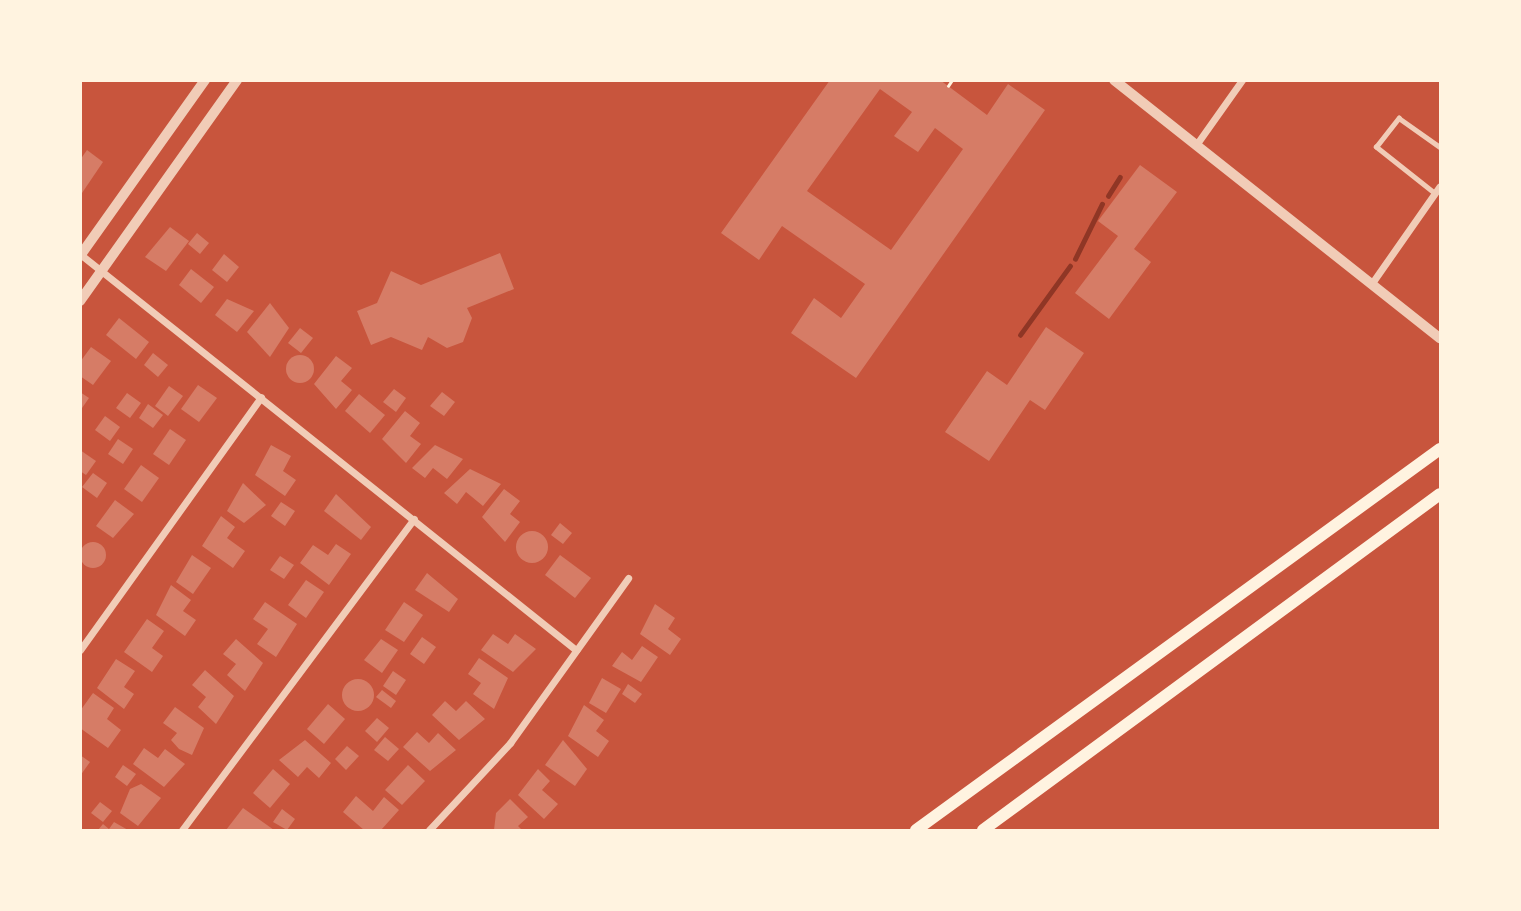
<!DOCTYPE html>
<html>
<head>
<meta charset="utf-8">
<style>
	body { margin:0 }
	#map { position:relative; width:1521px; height:911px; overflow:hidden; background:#c8553d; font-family:"Sofia Sans Condensed",sans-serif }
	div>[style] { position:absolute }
	.stream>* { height:4.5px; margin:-2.25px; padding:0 2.25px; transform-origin:2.25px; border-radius:2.25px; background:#8f3625 }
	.building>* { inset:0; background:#d67c66 }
	.round { border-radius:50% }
	.path>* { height:2.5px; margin:-1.25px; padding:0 1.25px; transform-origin:1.25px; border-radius:1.25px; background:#fff3e0 }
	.service>* { height:4.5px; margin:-2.25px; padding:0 2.25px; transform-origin:2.25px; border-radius:2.25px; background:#f1ccb7 }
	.minor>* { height:7px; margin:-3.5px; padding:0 3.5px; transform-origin:3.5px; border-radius:3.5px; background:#f1ccb7 }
	.tertiary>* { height:10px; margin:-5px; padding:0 5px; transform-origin:5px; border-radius:5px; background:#f1ccb7 }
	.primary>* { height:12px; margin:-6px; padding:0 6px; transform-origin:6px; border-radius:6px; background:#fff3e0 }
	span { translate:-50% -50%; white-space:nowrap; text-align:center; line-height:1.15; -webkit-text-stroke:7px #fff3e0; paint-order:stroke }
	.frame { position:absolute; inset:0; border:82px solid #fff3e0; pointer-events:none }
</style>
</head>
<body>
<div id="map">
	<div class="stream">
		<div style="left:1108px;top:196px;width:22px;rotate:-58deg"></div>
		<div style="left:1075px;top:259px;width:61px;rotate:-63.9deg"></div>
		<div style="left:1020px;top:335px;width:85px;rotate:-54.1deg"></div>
	</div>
	<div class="building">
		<div style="clip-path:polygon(evenodd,830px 80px,940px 80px,987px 115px,1008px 84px,1045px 110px,856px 378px,791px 333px,814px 298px,841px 318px,865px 284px,782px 226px,759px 260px,721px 233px,830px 80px,880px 89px,912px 112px,894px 136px,918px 152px,935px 128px,963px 149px,891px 250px,807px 191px,880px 89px)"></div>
		<div style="clip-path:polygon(87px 150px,103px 162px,80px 196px,80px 160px)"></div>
		<div style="clip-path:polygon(1140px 165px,1177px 192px,1134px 249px,1151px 262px,1109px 319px,1075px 293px,1118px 236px,1098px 221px)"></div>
		<div style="clip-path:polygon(170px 227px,189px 241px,166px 271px,145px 257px)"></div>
		<div style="clip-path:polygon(197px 233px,209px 243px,200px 254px,188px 244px)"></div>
		<div style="clip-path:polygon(500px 253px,514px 289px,467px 308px,472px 318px,463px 342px,447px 348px,428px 337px,422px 350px,391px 337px,371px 345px,357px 311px,377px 303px,391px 271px,421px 285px)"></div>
		<div style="clip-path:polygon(224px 254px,239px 267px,227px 282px,212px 270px)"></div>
		<div style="clip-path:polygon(191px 269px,214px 287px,201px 303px,179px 285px)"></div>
		<div style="clip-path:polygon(227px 299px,254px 311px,237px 332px,215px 315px)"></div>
		<div style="clip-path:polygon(270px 303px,289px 328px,270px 357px,247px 332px)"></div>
		<div style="clip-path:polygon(119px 318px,149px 342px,136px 359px,106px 335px)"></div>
		<div style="clip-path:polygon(1046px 327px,1084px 353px,1045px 410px,1030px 400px,989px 461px,945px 432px,987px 371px,1007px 385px)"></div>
		<div style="clip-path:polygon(300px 328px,313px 338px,301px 353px,288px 343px)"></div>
		<div style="clip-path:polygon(91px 347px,111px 361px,93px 385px,80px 376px,80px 362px)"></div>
		<div style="clip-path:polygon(153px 353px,168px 365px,158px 377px,144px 365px)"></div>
		<div class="round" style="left:286px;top:355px;width:28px;height:28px"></div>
		<div style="clip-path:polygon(336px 356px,352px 368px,341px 381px,352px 390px,336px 409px,314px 384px)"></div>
		<div style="clip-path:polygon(198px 385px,217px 398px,199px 422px,181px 409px)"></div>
		<div style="clip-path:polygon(169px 386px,183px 396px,168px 416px,155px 406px)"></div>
		<div style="clip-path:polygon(394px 389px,406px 398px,396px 412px,383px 402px)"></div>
		<div style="clip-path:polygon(80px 392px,89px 398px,80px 411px)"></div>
		<div style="clip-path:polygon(442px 392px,455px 402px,444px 416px,430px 406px)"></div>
		<div style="clip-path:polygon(127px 393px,141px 403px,130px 418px,116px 408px)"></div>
		<div style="clip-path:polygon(359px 394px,385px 415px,370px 433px,345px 411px)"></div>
		<div style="clip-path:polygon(148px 404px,163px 415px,153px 428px,139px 418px)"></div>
		<div style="clip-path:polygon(405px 411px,420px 423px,410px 436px,421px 444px,406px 463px,382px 439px)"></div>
		<div style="clip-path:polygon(105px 416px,120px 427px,110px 441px,95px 430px)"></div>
		<div style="clip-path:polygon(170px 429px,186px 440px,169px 465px,153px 454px)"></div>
		<div style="clip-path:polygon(118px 439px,133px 449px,123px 464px,108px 454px)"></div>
		<div style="clip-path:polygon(271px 445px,291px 456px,283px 471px,296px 480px,285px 496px,255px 475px)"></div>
		<div style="clip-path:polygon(435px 445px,463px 459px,447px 479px,433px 468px,425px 478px,412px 468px)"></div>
		<div style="clip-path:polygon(80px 450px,96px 461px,86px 475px,80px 471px)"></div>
		<div style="clip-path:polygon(141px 465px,159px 478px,142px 502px,124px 489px)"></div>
		<div style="clip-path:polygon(470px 469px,501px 484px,483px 506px,466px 492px,457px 504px,444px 493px)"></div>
		<div style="clip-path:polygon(93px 473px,107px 483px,97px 498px,82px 487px)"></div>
		<div style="clip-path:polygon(243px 483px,266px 505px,244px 523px,227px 511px)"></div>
		<div style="clip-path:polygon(504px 489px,520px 501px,510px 514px,520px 522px,505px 542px,482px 517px)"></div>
		<div style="clip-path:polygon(336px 494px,371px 527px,361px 540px,324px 511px)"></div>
		<div style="clip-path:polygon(115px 500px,134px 514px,113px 538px,96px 526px)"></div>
		<div style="clip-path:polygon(281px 502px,295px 511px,285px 526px,271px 516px)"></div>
		<div style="clip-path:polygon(221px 516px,235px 527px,227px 538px,245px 551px,233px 568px,202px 546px)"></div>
		<div style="clip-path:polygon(560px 523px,572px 533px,563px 544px,551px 535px)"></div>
		<div class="round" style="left:516px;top:531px;width:32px;height:32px"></div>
		<div class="round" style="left:80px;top:542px;width:26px;height:26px"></div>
		<div style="clip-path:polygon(336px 544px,351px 554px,329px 585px,300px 563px,313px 545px,328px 555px)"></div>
		<div style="clip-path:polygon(192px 555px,211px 568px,193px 594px,176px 582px)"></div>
		<div style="clip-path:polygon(560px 555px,591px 578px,575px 598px,545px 575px)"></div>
		<div style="clip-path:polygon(280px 556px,294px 565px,284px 579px,270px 570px)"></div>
		<div style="clip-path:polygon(427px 573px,458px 599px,449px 612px,415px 590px)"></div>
		<div style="clip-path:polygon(306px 580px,324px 592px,306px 618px,288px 605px)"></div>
		<div style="clip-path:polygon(171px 585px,191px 600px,183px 611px,196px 620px,185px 636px,156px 615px)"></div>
		<div style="clip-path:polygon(265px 602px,297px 624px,276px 657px,257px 644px,268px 629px,253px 619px)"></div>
		<div style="clip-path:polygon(404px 602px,423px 615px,404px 642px,385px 630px)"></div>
		<div style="clip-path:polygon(655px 604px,675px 618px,668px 629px,681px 639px,670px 655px,640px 634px)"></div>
		<div style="clip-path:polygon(147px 619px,164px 631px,152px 648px,163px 656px,152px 672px,124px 652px)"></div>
		<div style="clip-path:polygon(493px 634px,508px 644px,515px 634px,536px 649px,513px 672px,481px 650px)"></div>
		<div style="clip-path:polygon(422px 637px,436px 647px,424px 664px,410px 654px)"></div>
		<div style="clip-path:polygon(236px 639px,263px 663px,245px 691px,227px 675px,236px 664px,223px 654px)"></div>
		<div style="clip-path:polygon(381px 639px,398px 650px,382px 673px,364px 660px)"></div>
		<div style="clip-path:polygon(642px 646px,658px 657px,641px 682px,612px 666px,622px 652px,632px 660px)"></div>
		<div style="clip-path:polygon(479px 658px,508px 678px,494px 709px,473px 694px,481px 683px,468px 674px)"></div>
		<div style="clip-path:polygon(116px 659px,135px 671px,124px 687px,134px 694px,124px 709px,97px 688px)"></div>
		<div style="clip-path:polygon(205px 670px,234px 696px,216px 724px,198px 707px,206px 697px,192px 685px)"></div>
		<div style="clip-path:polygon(393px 671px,406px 680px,396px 695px,383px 686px)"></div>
		<div style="clip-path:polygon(602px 678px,621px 689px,606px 713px,589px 703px)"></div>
		<div class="round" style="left:342px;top:679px;width:32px;height:32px"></div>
		<div style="clip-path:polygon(628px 684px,642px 694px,635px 703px,622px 694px)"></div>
		<div style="clip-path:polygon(382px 690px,396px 701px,391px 708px,376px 697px)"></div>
		<div style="clip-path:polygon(93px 693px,114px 708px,107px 719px,121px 730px,108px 748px,80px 728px,80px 711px)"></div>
		<div style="clip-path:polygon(445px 701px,456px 711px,466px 701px,485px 719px,459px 740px,432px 715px)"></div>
		<div style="clip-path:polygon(328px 704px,345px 719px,324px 744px,307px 729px)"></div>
		<div style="clip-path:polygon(584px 705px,604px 720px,596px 731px,609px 741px,598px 757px,568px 736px)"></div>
		<div style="clip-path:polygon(175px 707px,204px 728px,192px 755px,179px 749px,171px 740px,177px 733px,163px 723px)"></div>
		<div style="clip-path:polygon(377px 718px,389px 728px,377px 742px,365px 731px)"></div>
		<div style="clip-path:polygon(417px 732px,429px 743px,438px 733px,456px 750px,430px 771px,403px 747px)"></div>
		<div style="clip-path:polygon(385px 737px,399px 749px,388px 761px,374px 750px)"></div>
		<div style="clip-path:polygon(305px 740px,331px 763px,319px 778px,307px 767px,298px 777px,279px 760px)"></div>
		<div style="clip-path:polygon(563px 740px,587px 769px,575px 786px,545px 765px)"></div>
		<div style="clip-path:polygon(347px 746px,359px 756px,346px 770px,335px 759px)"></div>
		<div style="clip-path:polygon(144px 748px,158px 758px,165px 749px,185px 764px,164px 787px,133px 764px)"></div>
		<div style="clip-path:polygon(80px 755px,90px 762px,80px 776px)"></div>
		<div style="clip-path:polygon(123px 765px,136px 774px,127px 786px,115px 777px)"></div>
		<div style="clip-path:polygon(408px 765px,425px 781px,402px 805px,385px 790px)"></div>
		<div style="clip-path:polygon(273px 769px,290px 784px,270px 808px,253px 793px)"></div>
		<div style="clip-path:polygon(538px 769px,550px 781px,542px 790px,558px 804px,544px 819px,518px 795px)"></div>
		<div style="clip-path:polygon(141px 784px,161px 798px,138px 826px,120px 813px,130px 789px)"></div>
		<div style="clip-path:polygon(356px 796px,373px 811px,384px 797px,399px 810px,381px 830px,364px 830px,343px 812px)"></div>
		<div style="clip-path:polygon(510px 799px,528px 817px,518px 826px,522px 830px,494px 830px,496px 813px)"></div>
		<div style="clip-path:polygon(100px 802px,112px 811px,103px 822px,91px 813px)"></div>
		<div style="clip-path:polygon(243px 808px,274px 830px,226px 830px)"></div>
		<div style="clip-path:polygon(282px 809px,295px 819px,287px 830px,273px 822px)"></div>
		<div style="clip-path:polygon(114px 822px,128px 830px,98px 830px,103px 824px,109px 829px)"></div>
	</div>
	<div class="path">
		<div style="left:948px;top:86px;width:7px;rotate:-56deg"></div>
	</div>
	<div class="service">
		<div style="left:1434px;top:193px;width:74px;rotate:-141.6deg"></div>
		<div style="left:1376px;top:147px;width:37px;rotate:-52deg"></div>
		<div style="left:1399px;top:118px;width:50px;rotate:35.3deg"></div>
	</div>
	<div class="minor">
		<div style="left:1196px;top:145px;width:80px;rotate:-54.7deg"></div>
		<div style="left:80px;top:254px;width:635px;rotate:38.6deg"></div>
		<div style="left:1372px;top:283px;width:118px;rotate:-55deg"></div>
		<div style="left:80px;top:650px;width:311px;rotate:-54.4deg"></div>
		<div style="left:182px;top:830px;width:388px;rotate:-53.3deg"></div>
		<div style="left:429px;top:830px;width:119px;rotate:-47deg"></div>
		<div style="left:510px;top:743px;width:203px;rotate:-54.4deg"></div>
	</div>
	<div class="tertiary">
		<div style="left:1114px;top:80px;width:416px;rotate:38.4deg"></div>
		<div style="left:80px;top:256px;width:216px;rotate:-54.6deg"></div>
		<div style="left:80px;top:301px;width:271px;rotate:-54.6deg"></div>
	</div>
	<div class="primary">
		<div style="left:916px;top:830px;width:648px;rotate:-36.02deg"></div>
		<div style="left:983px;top:830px;width:567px;rotate:-36.32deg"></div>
	</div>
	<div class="frame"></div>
</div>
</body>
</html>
